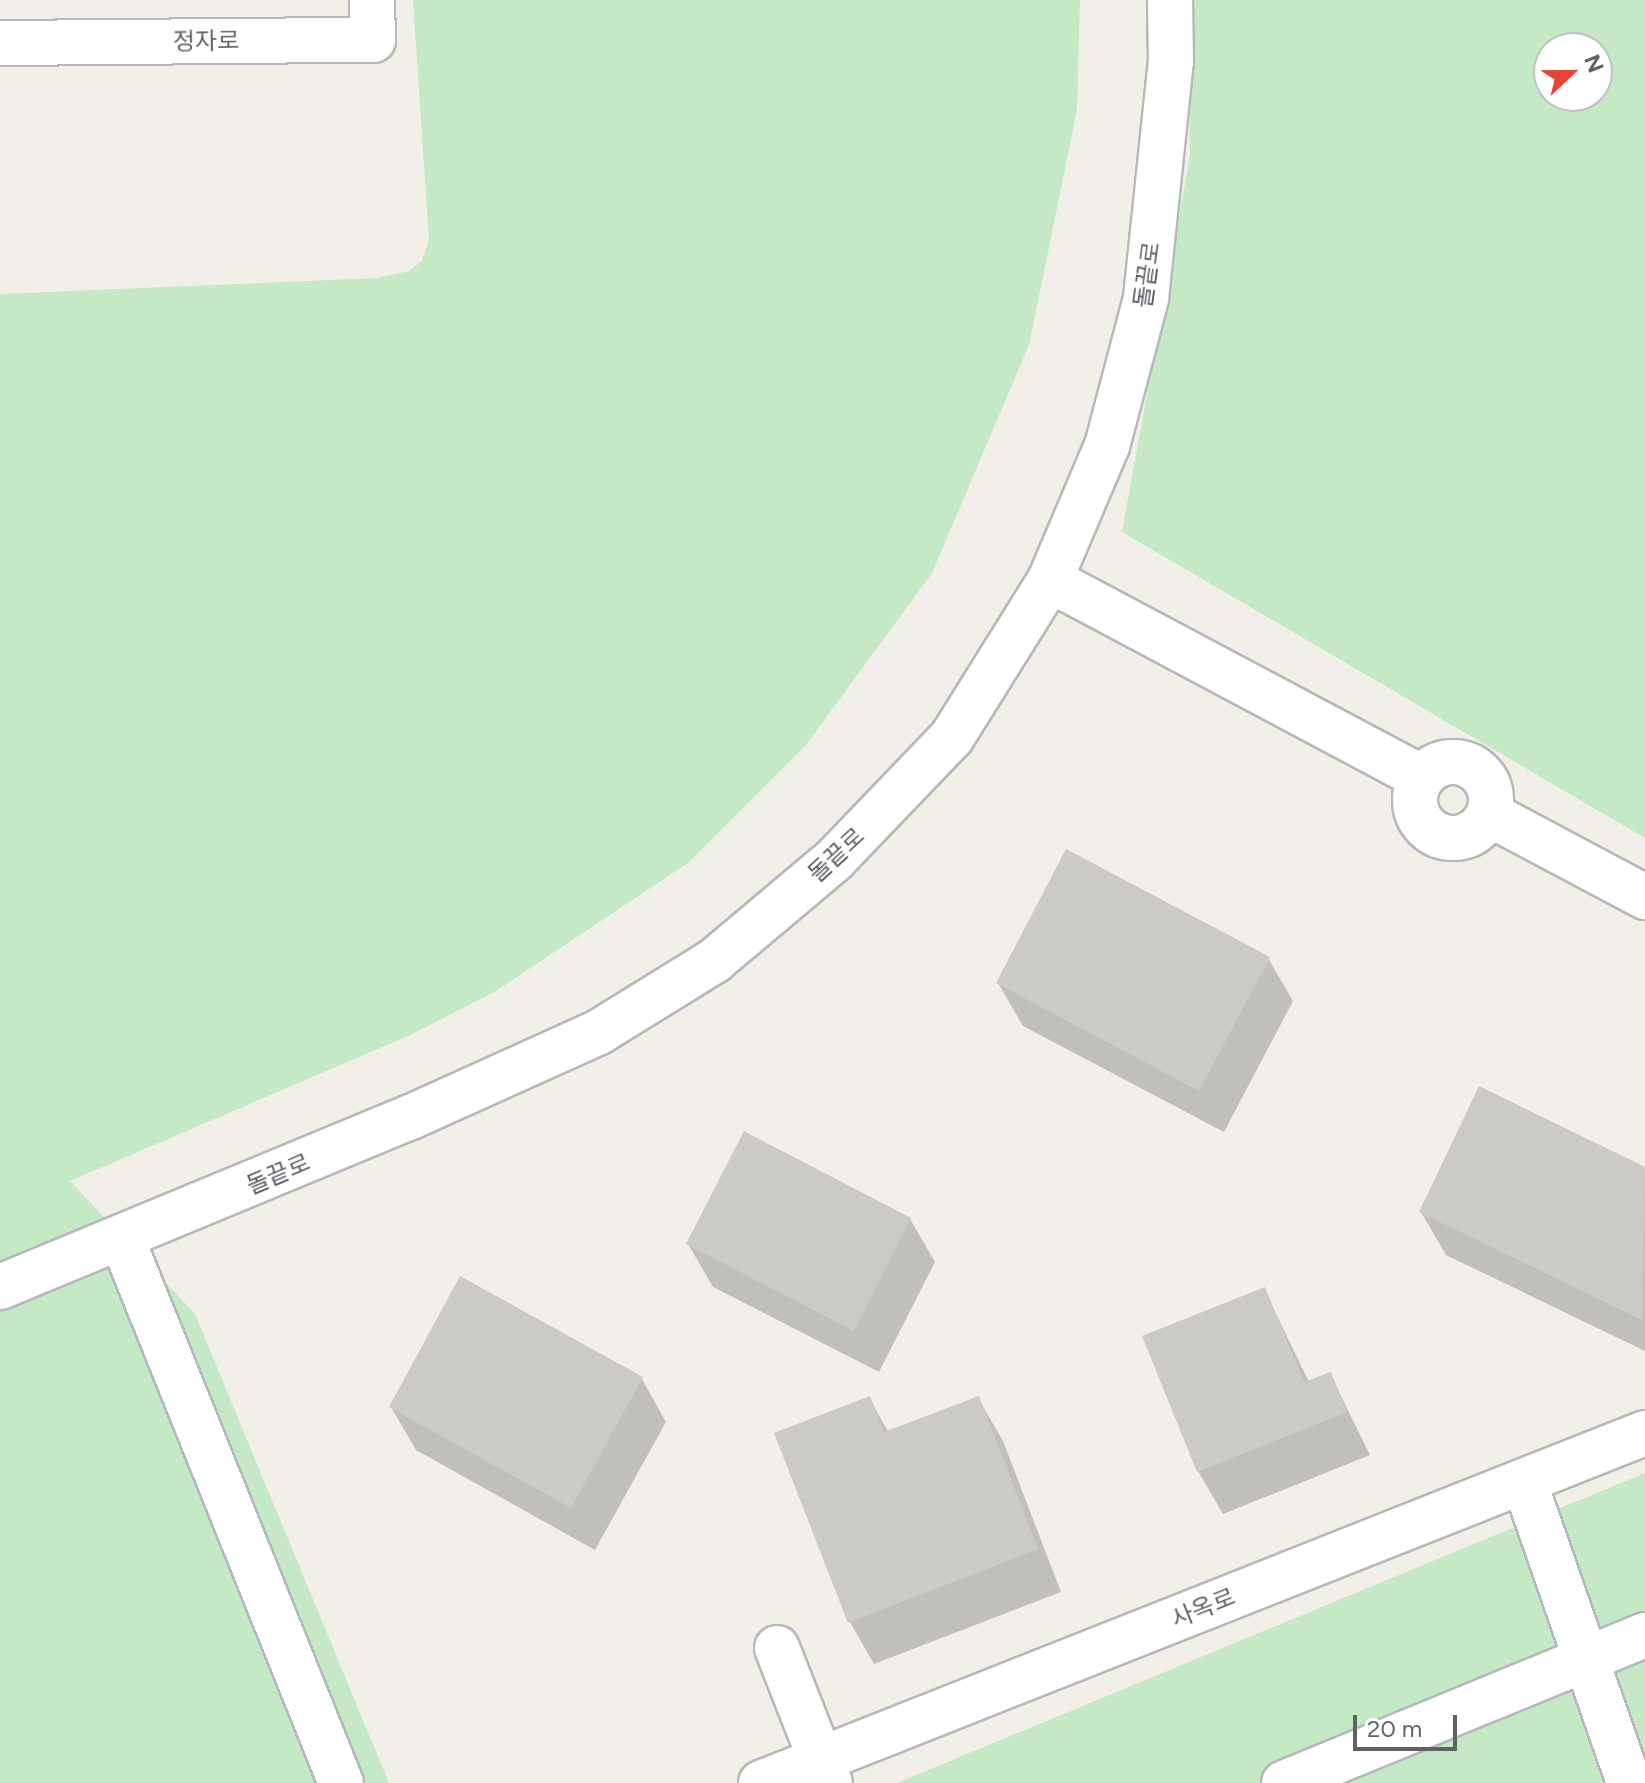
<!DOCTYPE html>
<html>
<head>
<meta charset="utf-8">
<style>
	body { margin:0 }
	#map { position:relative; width:1645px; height:1783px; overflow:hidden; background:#f1efe8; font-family:Figtree,"Noto Sans KR",sans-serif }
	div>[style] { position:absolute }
	.green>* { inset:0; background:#c5e8c5 }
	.shadow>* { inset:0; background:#0003 }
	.building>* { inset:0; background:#cccac5 }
	.roads { filter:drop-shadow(2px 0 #b5b8bc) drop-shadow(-2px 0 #b5b8bc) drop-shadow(0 2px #b5b8bc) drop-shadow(0 -2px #b5b8bc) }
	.minor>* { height:44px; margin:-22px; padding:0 22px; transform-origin:22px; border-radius:22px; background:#fff }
	.minor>.ring { margin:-22px; padding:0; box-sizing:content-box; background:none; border:44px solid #fff; border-radius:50% }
	span { translate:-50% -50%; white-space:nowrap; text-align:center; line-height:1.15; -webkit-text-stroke:8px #fff; paint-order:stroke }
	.street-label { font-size:24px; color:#5f6368 }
	.north { position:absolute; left:1533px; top:32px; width:80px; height:80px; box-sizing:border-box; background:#fff; border:2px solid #bfc1c3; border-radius:50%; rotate:68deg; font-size:22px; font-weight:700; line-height:32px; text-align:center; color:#5f6368 }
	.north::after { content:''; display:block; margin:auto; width:28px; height:36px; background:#ea4335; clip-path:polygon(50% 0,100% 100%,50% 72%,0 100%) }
	.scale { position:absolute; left:1353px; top:1715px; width:104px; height:36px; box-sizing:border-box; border:4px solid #5f6368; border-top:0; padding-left:10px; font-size:24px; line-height:28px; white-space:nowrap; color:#5f6368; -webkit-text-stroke:6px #fff; paint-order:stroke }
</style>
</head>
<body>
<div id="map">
	<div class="green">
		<div style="clip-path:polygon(413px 0,1080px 0,1077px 110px,1029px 345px,932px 573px,806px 745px,688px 863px,496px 991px,408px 1036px,70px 1181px,195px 1314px,389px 1783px,0 1783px,0 294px,378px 278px,409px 271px,422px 261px,429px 240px)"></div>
		<div style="clip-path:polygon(evenodd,1187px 0,1645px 0,1645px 838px,1122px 532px,1190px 156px,1187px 0,1549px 48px,1597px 48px,1597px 96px,1549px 96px,1549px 48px)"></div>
		<div style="clip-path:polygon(1645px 1473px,1645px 1783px,897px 1783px)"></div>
	</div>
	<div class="shadow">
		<div style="clip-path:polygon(1268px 958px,1293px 1001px,1224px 1132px,1023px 1026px,998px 983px)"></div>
		<div style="clip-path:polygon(1480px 1089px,1645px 1169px,1645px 1351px,1446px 1255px,1421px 1212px)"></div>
		<div style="clip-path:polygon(910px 1219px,935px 1262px,879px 1372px,713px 1287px,688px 1244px)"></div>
		<div style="clip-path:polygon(1264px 1289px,1309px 1382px,1330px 1374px,1370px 1455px,1223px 1514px,1198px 1471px)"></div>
		<div style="clip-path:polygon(642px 1379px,666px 1422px,595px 1550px,416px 1450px,391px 1407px)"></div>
		<div style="clip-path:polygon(869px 1398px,889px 1433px,978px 1398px,1003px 1441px,1061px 1592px,874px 1664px,850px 1622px)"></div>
	</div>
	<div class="building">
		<div style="clip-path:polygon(1066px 849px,1270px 957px,1199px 1091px,996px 983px)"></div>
		<div style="clip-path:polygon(1479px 1086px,1645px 1167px,1642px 1320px,1419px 1212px)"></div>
		<div style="clip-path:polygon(744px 1131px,911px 1218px,854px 1331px,686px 1244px)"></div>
		<div style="clip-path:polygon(460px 1276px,643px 1377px,571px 1508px,389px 1407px)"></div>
		<div style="clip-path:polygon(1265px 1287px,1304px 1382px,1331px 1372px,1347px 1412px,1197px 1472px,1142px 1336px)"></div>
		<div style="clip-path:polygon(870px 1396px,884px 1432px,979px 1396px,1038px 1549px,848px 1623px,774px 1433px)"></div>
	</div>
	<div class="roads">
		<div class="minor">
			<div style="left:0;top:43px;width:373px;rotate:-0.5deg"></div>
			<div style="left:373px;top:40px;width:40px;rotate:-91.4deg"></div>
			<div style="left:1050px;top:580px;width:420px;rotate:28deg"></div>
			<div class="ring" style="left:1415px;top:762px;width:32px;height:32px"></div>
			<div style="left:1489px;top:814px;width:177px;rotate:28deg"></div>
			<div style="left:122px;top:1239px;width:586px;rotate:68.07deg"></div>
			<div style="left:0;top:1287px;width:445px;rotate:-22.5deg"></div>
			<div style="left:411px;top:1117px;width:206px;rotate:-24.3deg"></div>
			<div style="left:599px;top:1032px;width:135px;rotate:-31.7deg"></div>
			<div style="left:714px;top:961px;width:158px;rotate:-40.1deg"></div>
			<div style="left:835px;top:859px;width:169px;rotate:-46.2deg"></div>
			<div style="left:952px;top:737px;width:185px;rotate:-58deg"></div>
			<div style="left:1050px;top:580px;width:146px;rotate:-67deg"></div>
			<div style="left:1107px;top:446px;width:153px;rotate:-75.2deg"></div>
			<div style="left:1146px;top:298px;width:237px;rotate:-84deg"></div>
			<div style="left:1171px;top:62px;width:62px;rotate:-90.9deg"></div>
			<div style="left:1524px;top:1481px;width:320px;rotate:70.8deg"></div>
			<div style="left:777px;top:1648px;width:145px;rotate:68.6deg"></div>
			<div style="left:761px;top:1783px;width:951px;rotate:-21.6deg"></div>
			<div style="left:1284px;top:1783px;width:390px;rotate:-22.3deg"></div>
		</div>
	</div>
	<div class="street-label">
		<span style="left:206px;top:41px;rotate:-1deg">정자로</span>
		<span style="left:1147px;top:275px;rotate:-82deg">돌끝로</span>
		<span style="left:836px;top:855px;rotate:-43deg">돌끝로</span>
		<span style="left:278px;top:1174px;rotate:-23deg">돌끝로</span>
		<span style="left:1203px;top:1608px;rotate:-22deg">사옥로</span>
	</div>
	<div class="north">N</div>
	<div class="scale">20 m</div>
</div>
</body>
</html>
